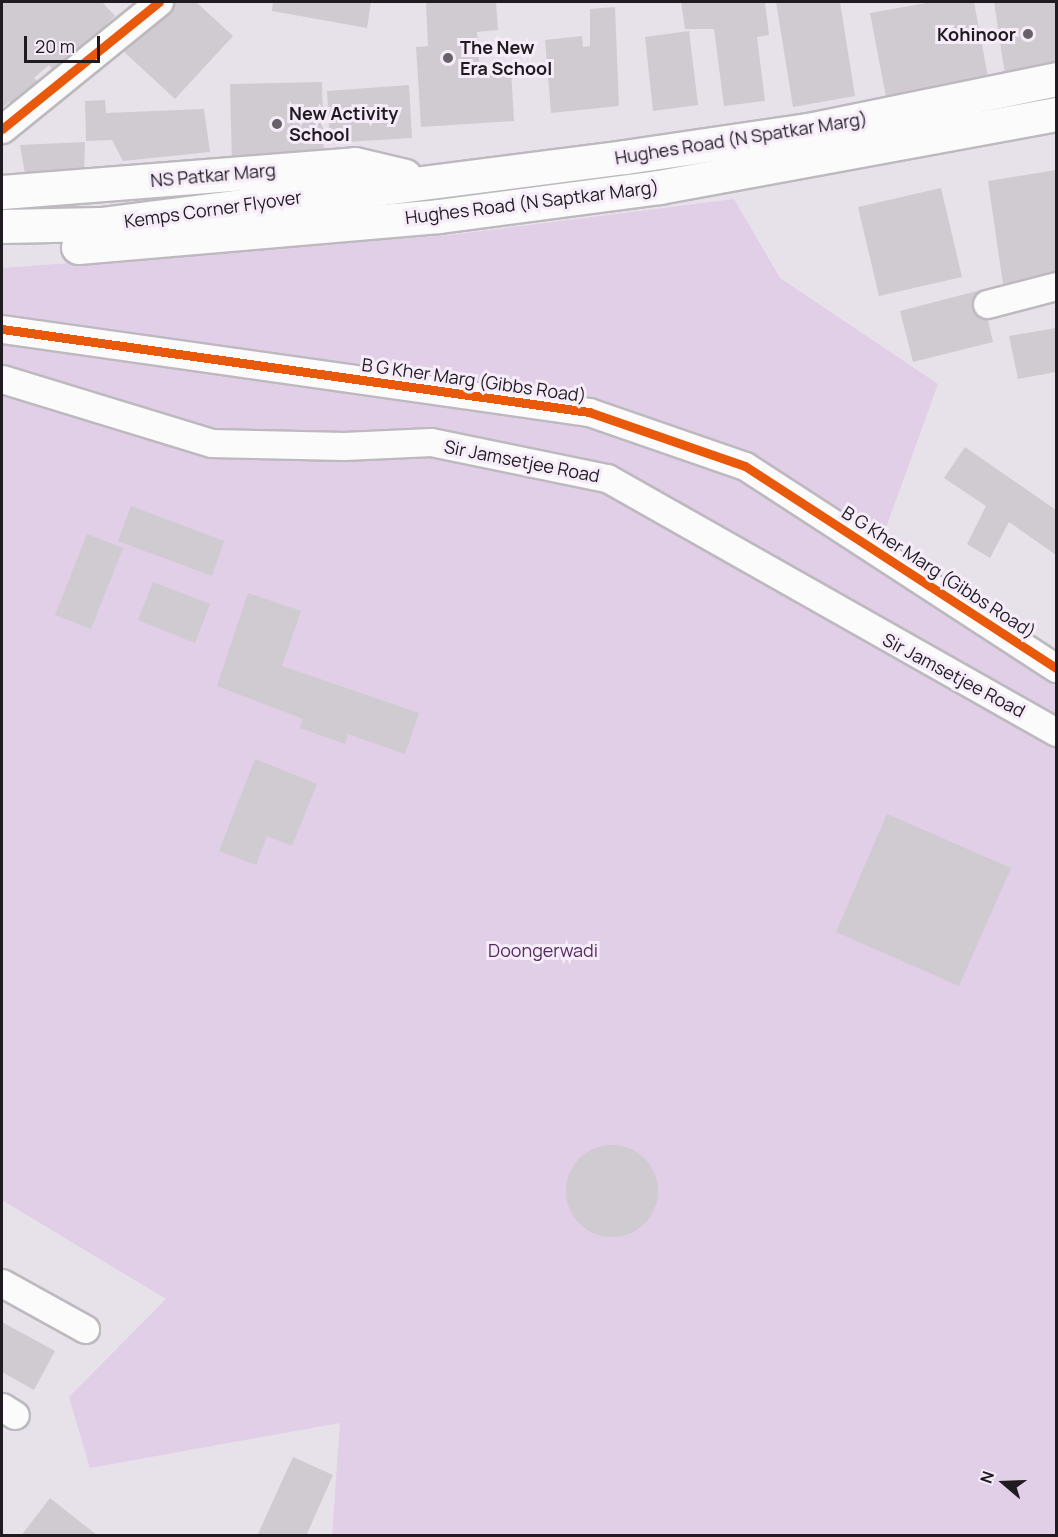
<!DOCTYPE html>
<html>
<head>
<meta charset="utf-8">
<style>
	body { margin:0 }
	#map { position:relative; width:1058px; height:1537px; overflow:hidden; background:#e7e2e9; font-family:Manrope,sans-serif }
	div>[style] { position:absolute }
	.green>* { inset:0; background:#e0cfe6 }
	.building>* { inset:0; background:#cfcbd0 }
	.round { border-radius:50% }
	.roads { filter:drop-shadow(2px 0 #bdb9bf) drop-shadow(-2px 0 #bdb9bf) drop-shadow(0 2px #bdb9bf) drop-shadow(0 -2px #bdb9bf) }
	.minor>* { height:27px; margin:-13.5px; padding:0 13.5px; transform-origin:13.5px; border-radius:13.5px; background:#fbfbfc }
	.major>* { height:33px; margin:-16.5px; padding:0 16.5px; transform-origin:16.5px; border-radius:16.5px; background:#fbfbfc }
	.cycleway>* { height:9px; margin:-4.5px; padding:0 4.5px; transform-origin:4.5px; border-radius:4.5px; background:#e8590c }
	.dots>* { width:16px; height:16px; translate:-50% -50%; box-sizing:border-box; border:3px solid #f6ecf9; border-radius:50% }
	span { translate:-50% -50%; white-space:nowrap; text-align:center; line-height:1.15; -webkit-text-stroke:6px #f6ecf9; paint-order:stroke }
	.poi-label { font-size:18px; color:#1f1b20; font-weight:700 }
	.right { translate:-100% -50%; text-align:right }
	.left { translate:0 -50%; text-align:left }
	.street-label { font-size:18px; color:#1f1b20 }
	.park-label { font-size:18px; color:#542a60 }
	.frame { position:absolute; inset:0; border:3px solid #1f1b20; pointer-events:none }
	.north { position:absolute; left:974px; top:1453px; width:60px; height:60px; -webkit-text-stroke:4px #f6ecf9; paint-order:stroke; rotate:289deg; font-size:16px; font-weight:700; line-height:24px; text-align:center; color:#1f1b20 }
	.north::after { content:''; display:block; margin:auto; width:21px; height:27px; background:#1f1b20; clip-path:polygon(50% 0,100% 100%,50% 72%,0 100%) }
	.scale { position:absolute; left:24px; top:36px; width:76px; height:27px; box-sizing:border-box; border:3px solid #1f1b20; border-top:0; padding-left:8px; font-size:18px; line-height:21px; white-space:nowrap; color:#1f1b20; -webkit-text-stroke:4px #f6ecf9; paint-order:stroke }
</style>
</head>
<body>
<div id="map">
	<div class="green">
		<div style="clip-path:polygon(734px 199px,780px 278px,938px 384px,875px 558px,1056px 677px,1056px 1535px,332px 1535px,340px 1423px,90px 1468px,69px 1397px,166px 1299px,2px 1200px,2px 268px,450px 235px)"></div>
	</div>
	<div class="building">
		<div style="clip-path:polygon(2px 2px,102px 2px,115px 16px,106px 25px,112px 31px,96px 36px,54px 72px,49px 65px,34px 78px,41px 85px,15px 108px,9px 102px,2px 108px)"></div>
		<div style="clip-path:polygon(166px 2px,196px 2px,233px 36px,175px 99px,122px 50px)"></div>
		<div style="clip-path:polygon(273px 2px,371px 2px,367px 28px,272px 11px)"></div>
		<div style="clip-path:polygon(426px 2px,496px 2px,498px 30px,477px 32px,480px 72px,511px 70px,514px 121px,421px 127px,416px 47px,428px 46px)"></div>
		<div style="clip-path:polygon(681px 2px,765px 2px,769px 35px,757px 37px,765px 101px,724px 106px,714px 29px,685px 29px)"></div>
		<div style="clip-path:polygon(776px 2px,840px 2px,855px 96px,793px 107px)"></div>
		<div style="clip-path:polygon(932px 2px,974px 2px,988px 77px,886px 97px,870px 13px)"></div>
		<div style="clip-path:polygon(994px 2px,1056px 2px,1056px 67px,1005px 75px)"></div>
		<div style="clip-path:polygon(615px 7px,619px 106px,551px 113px,545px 40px,582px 36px,583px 47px,590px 46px,590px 9px)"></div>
		<div style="clip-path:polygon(689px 31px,698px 105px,653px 111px,645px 37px)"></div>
		<div style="clip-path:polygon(322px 82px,324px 163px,232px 166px,230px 84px)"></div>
		<div style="clip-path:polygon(409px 85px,412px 138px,330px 143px,327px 91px)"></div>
		<div style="clip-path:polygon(105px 100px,106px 113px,204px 109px,210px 152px,123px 161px,112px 140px,86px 141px,85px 101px)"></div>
		<div style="clip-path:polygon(85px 142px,84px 173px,25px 174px,20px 145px)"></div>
		<div style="clip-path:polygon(1056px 170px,1056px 275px,1003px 284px,988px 181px)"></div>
		<div style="clip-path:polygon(941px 188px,962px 277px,879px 296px,858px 207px)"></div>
		<div style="clip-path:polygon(981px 290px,993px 342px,913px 362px,900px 311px)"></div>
		<div style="clip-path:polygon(1056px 328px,1056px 372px,1018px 379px,1009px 336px)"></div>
		<div style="clip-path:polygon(965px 447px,1056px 510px,1056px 555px,1009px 522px,990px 558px,967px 544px,986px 506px,944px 478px)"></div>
		<div style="clip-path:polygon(131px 506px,224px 541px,212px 576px,118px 541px)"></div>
		<div style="clip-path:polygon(87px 534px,123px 548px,91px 629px,55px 615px)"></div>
		<div style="clip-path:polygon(153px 582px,210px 604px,195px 643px,138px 620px)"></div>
		<div style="clip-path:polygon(248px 593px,301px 611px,282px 666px,419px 713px,405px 754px,348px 734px,345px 744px,300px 728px,303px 719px,217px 686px)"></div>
		<div style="clip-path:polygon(255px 759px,317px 784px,292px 846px,267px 836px,256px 865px,219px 851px)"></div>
		<div style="clip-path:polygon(887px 814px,1011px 868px,959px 986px,836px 932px)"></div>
		<div class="round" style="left:566px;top:1145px;width:92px;height:92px"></div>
		<div style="clip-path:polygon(2px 1322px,55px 1351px,34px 1390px,2px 1372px)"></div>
		<div style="clip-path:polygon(293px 1457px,333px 1475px,306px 1536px,257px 1536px)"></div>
		<div style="clip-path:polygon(50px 1498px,98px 1536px,21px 1536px)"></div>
	</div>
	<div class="roads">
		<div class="minor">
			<div style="left:2px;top:129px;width:202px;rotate:-39deg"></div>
			<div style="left:987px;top:304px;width:71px;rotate:-14.6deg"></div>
			<div style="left:2px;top:329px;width:593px;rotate:8.05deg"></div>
			<div style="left:589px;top:412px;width:165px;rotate:19.1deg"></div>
			<div style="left:745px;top:466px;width:371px;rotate:33deg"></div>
			<div style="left:2px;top:379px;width:219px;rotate:17deg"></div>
			<div style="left:211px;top:443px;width:133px;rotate:1.3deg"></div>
			<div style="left:344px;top:446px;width:87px;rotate:-2.6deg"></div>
			<div style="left:431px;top:442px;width:180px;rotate:11.6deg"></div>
			<div style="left:607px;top:478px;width:516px;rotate:29.5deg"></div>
			<div style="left:2px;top:1283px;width:95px;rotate:29deg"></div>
			<div style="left:2px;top:1407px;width:15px;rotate:32deg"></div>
		</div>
		<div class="major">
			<div style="left:2px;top:192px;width:354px;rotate:-4.5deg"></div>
			<div style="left:355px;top:164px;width:51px;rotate:13.5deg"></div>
			<div style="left:2px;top:226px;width:99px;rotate:-1.2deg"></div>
			<div style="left:101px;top:224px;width:528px;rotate:-7.29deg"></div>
			<div style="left:625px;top:157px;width:185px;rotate:-8.4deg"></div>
			<div style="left:808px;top:130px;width:253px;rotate:-11.6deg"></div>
			<div style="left:78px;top:247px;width:362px;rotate:-4.9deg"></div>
			<div style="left:439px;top:216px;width:222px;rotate:-7.5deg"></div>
			<div style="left:659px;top:187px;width:404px;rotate:-10.4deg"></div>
		</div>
	</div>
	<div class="cycleway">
		<div style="left:2px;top:129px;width:202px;rotate:-39deg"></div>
		<div style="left:2px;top:329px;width:593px;rotate:8.05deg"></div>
		<div style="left:589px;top:412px;width:165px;rotate:19.1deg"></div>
		<div style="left:745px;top:466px;width:371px;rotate:33deg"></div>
	</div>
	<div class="dots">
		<div style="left:1028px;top:34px;background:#656166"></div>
		<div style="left:448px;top:58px;background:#656166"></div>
		<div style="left:277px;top:124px;background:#656166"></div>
	</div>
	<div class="poi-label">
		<span class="right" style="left:1016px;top:34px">Kohinoor</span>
		<span class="left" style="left:460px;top:58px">The New<br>Era School</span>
		<span class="left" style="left:289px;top:124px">New Activity<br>School</span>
	</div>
	<div class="street-label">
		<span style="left:741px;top:138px;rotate:-9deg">Hughes Road (N Spatkar Marg)</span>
		<span style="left:213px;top:175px;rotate:-5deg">NS Patkar Marg</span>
		<span style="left:532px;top:202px;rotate:-7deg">Hughes Road (N Saptkar Marg)</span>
		<span style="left:213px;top:209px;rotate:-8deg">Kemps Corner Flyover</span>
		<span style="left:474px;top:380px;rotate:8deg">B G Kher Marg (Gibbs Road)</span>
		<span style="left:522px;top:461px;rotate:11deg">Sir Jamsetjee Road</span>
		<span style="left:939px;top:572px;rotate:33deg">B G Kher Marg (Gibbs Road)</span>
		<span style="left:954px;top:675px;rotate:28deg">Sir Jamsetjee Road</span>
	</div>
	<div class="park-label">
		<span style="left:543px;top:950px">Doongerwadi</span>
	</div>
	<div class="frame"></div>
	<div class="north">N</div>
	<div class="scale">20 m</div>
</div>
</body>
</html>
